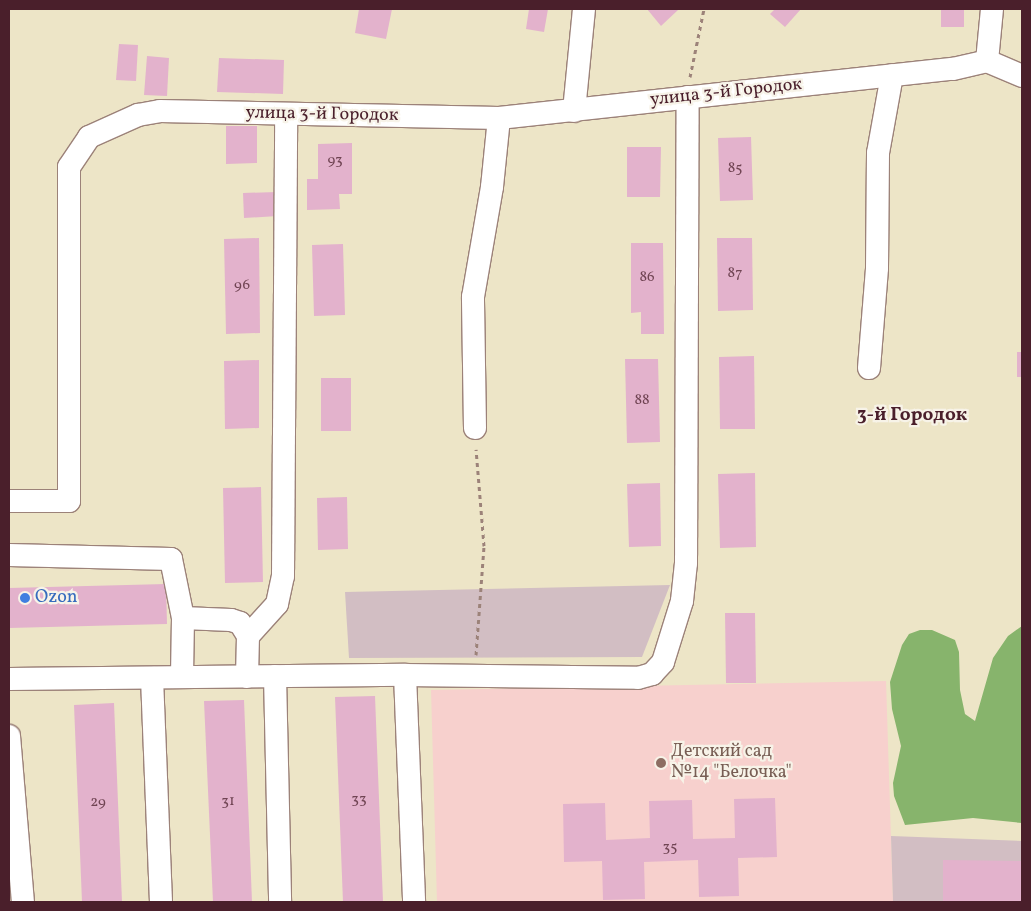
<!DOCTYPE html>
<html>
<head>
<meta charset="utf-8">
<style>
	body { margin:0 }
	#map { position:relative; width:1031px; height:911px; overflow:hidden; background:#ede5c7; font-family:Vollkorn,serif }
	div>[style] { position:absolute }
	.built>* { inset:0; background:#f7d0cd }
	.industrial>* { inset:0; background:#d2bec3 }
	.forest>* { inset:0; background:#87b46c }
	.building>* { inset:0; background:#e3b2cc }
	.path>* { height:3px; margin-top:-1.5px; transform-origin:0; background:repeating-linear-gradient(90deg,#9c8279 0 4px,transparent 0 8px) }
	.roads { filter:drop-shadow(1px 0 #9c8279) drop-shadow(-1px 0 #9c8279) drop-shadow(0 1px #9c8279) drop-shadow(0 -1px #9c8279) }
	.minor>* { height:22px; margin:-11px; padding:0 11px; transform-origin:11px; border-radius:11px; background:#fff }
	.dots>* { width:14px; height:14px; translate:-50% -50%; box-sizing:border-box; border:2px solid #f7f3e8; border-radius:50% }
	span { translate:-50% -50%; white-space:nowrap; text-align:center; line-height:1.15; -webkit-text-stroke:4.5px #f7f3e8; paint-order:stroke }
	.number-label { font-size:15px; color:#704453 }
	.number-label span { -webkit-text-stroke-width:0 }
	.street-label { font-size:18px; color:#4a1f2b }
	.shop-label { font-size:18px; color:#366cbe }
	.left { translate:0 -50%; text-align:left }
	.education-label { font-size:18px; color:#785e54 }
	.neighbourhood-label { font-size:19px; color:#4a1f2b; font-weight:700 }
	.frame { position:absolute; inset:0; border:10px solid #4a1f2b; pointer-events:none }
</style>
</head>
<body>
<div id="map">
	<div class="built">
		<div style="clip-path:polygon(886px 681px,893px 902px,437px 902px,431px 690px)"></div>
	</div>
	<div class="industrial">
		<div style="clip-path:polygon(670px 585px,642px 657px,349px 658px,345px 592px)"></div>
		<div style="clip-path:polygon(891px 836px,1022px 841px,1022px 902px,893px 902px)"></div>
	</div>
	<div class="forest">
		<div style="clip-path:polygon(1022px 626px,1022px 823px,973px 818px,905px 825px,894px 796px,893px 783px,901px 746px,892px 709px,890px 682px,902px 645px,909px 634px,920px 630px,932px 630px,955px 640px,959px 652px,960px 690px,965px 714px,975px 721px,993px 658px,1008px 636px)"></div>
	</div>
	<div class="building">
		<div style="clip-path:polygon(359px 9px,392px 9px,386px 39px,355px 33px)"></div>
		<div style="clip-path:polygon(529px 9px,548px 9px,544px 32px,526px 29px)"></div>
		<div style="clip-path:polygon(647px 9px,676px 9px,678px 10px,661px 26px)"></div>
		<div style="clip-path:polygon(775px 9px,801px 9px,785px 27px,770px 14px)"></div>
		<div style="clip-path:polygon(941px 9px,964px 9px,964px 27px,941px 27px)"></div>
		<div style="clip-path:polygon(119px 44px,138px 45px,136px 81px,116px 80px)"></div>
		<div style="clip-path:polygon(147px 56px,169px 58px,167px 96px,144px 95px)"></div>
		<div style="clip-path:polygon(219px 58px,284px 60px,283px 94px,217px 92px)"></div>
		<div style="clip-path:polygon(226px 126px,257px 126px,257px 163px,226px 164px)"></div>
		<div style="clip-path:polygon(751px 137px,753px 200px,720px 201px,718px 138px)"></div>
		<div style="clip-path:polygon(352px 143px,352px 194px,339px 194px,340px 209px,307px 210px,307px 179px,318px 179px,318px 144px)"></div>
		<div style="clip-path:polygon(627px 147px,661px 147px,660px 197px,627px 197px)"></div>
		<div style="clip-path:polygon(277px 192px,278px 216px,244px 218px,243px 193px)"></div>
		<div style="clip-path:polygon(259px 238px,260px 333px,226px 334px,224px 239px)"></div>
		<div style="clip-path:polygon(717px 238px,752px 238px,753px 310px,718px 311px)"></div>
		<div style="clip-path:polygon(631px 243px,663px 243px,664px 334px,641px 334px,641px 312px,631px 313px)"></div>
		<div style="clip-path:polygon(343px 244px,345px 315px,314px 316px,312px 245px)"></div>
		<div style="clip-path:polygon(1017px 352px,1022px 352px,1022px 377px,1017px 377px)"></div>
		<div style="clip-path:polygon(754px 356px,755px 429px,720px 429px,719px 357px)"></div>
		<div style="clip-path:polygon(625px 359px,658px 359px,660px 442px,627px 443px)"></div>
		<div style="clip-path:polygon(259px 360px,259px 428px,225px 429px,224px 361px)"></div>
		<div style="clip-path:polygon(321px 378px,351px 378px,351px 431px,321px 431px)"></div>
		<div style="clip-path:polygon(755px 473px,756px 547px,720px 548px,718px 474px)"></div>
		<div style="clip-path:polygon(660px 483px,661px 546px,629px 547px,627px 484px)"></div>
		<div style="clip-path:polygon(261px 487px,263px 582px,225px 583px,223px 488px)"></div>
		<div style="clip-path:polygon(347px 497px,348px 549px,318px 550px,317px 498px)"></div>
		<div style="clip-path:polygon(166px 584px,167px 624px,9px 628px,9px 588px)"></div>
		<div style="clip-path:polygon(725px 613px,755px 613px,756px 683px,726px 683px)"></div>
		<div style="clip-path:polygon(375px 696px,383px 902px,343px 902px,335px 697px)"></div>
		<div style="clip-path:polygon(244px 700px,252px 902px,213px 902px,204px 701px)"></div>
		<div style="clip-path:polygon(114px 703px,122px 902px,82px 902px,74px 705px)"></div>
		<div style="clip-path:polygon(775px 798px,777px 857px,738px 858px,739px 896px,699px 897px,698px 860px,644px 862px,645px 899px,603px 900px,602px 861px,564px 862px,563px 804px,605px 803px,606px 840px,650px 838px,649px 801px,692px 800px,693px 839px,735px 838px,734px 799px)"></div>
		<div style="clip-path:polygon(943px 860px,1022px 861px,1022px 902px,943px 902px)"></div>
	</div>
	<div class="path">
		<div style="left:690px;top:77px;width:69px;rotate:-78.4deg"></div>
		<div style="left:476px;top:655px;width:109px;rotate:-85.8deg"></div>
		<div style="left:484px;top:546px;width:97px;rotate:-94.7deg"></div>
	</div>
	<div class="roads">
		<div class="minor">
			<div style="left:987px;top:61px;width:52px;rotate:-84.5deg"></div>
			<div style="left:987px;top:61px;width:38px;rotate:23deg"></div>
			<div style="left:574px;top:111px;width:102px;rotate:-84.4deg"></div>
			<div style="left:869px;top:368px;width:100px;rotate:-85.4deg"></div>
			<div style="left:877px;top:268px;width:115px;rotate:-89.5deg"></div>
			<div style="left:878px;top:153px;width:79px;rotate:-79.8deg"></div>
			<div style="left:475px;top:428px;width:131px;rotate:-90.9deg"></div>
			<div style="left:473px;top:297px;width:112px;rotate:-80.2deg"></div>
			<div style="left:492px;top:187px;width:69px;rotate:-84.2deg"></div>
			<div style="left:9px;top:501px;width:60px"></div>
			<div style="left:69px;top:501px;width:334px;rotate:-90deg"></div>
			<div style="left:69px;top:167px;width:36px;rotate:-56deg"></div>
			<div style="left:89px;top:137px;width:54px;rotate:-24.2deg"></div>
			<div style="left:138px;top:115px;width:22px;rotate:-10deg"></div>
			<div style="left:160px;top:111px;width:339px;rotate:1.2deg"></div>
			<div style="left:499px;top:118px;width:457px;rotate:-6.2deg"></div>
			<div style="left:953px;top:69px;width:35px;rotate:-13deg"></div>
			<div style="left:9px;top:555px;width:162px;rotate:1.4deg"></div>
			<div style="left:171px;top:559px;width:60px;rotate:78.5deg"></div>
			<div style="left:183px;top:618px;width:59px;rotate:91deg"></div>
			<div style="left:183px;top:618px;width:48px;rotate:2.4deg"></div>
			<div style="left:231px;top:620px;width:9px;rotate:18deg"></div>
			<div style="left:240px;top:623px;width:15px;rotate:58deg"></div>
			<div style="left:405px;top:675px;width:227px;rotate:87.7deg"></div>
			<div style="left:275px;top:676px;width:226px;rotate:88.7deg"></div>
			<div style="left:247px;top:677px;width:41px;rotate:-88.6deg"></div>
			<div style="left:248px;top:636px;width:43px;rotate:-47.8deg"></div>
			<div style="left:277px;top:604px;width:29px;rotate:-78deg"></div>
			<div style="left:283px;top:576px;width:462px;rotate:-89.6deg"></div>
			<div style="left:152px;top:678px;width:224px;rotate:87.7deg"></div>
			<div style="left:9px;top:679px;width:396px;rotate:-0.6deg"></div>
			<div style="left:405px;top:675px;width:233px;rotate:0.7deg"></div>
			<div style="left:638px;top:678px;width:15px;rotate:-16deg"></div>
			<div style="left:652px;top:674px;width:16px;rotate:-47deg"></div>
			<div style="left:663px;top:662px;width:64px;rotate:-72.7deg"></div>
			<div style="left:682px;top:601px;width:38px;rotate:-84deg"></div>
			<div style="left:686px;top:563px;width:466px;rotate:-89.8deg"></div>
			<div style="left:9px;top:736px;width:167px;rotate:85.2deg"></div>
		</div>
	</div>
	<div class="dots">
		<div style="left:25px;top:598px;background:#3f7fe0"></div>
		<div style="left:661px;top:763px;background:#8d6e63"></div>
	</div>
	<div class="number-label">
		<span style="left:335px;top:161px">93</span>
		<span style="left:735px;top:169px">85</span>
		<span style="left:735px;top:274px">87</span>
		<span style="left:647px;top:278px">86</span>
		<span style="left:242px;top:286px">96</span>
		<span style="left:642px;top:401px">88</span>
		<span style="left:359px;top:800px">33</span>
		<span style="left:228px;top:802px">31</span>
		<span style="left:98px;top:803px">29</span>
		<span style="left:670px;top:848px">35</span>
	</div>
	<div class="street-label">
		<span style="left:726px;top:93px;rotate:-6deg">улица 3-й Городок</span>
		<span style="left:322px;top:115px;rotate:1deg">улица 3-й Городок</span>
	</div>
	<div class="shop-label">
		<span class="left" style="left:35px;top:598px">Ozon</span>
	</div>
	<div class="education-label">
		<span class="left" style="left:671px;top:763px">Детский сад<br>№14 "Белочка"</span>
	</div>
	<div class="neighbourhood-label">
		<span style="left:912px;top:416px">3-й Городок</span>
	</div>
	<div class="frame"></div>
</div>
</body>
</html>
